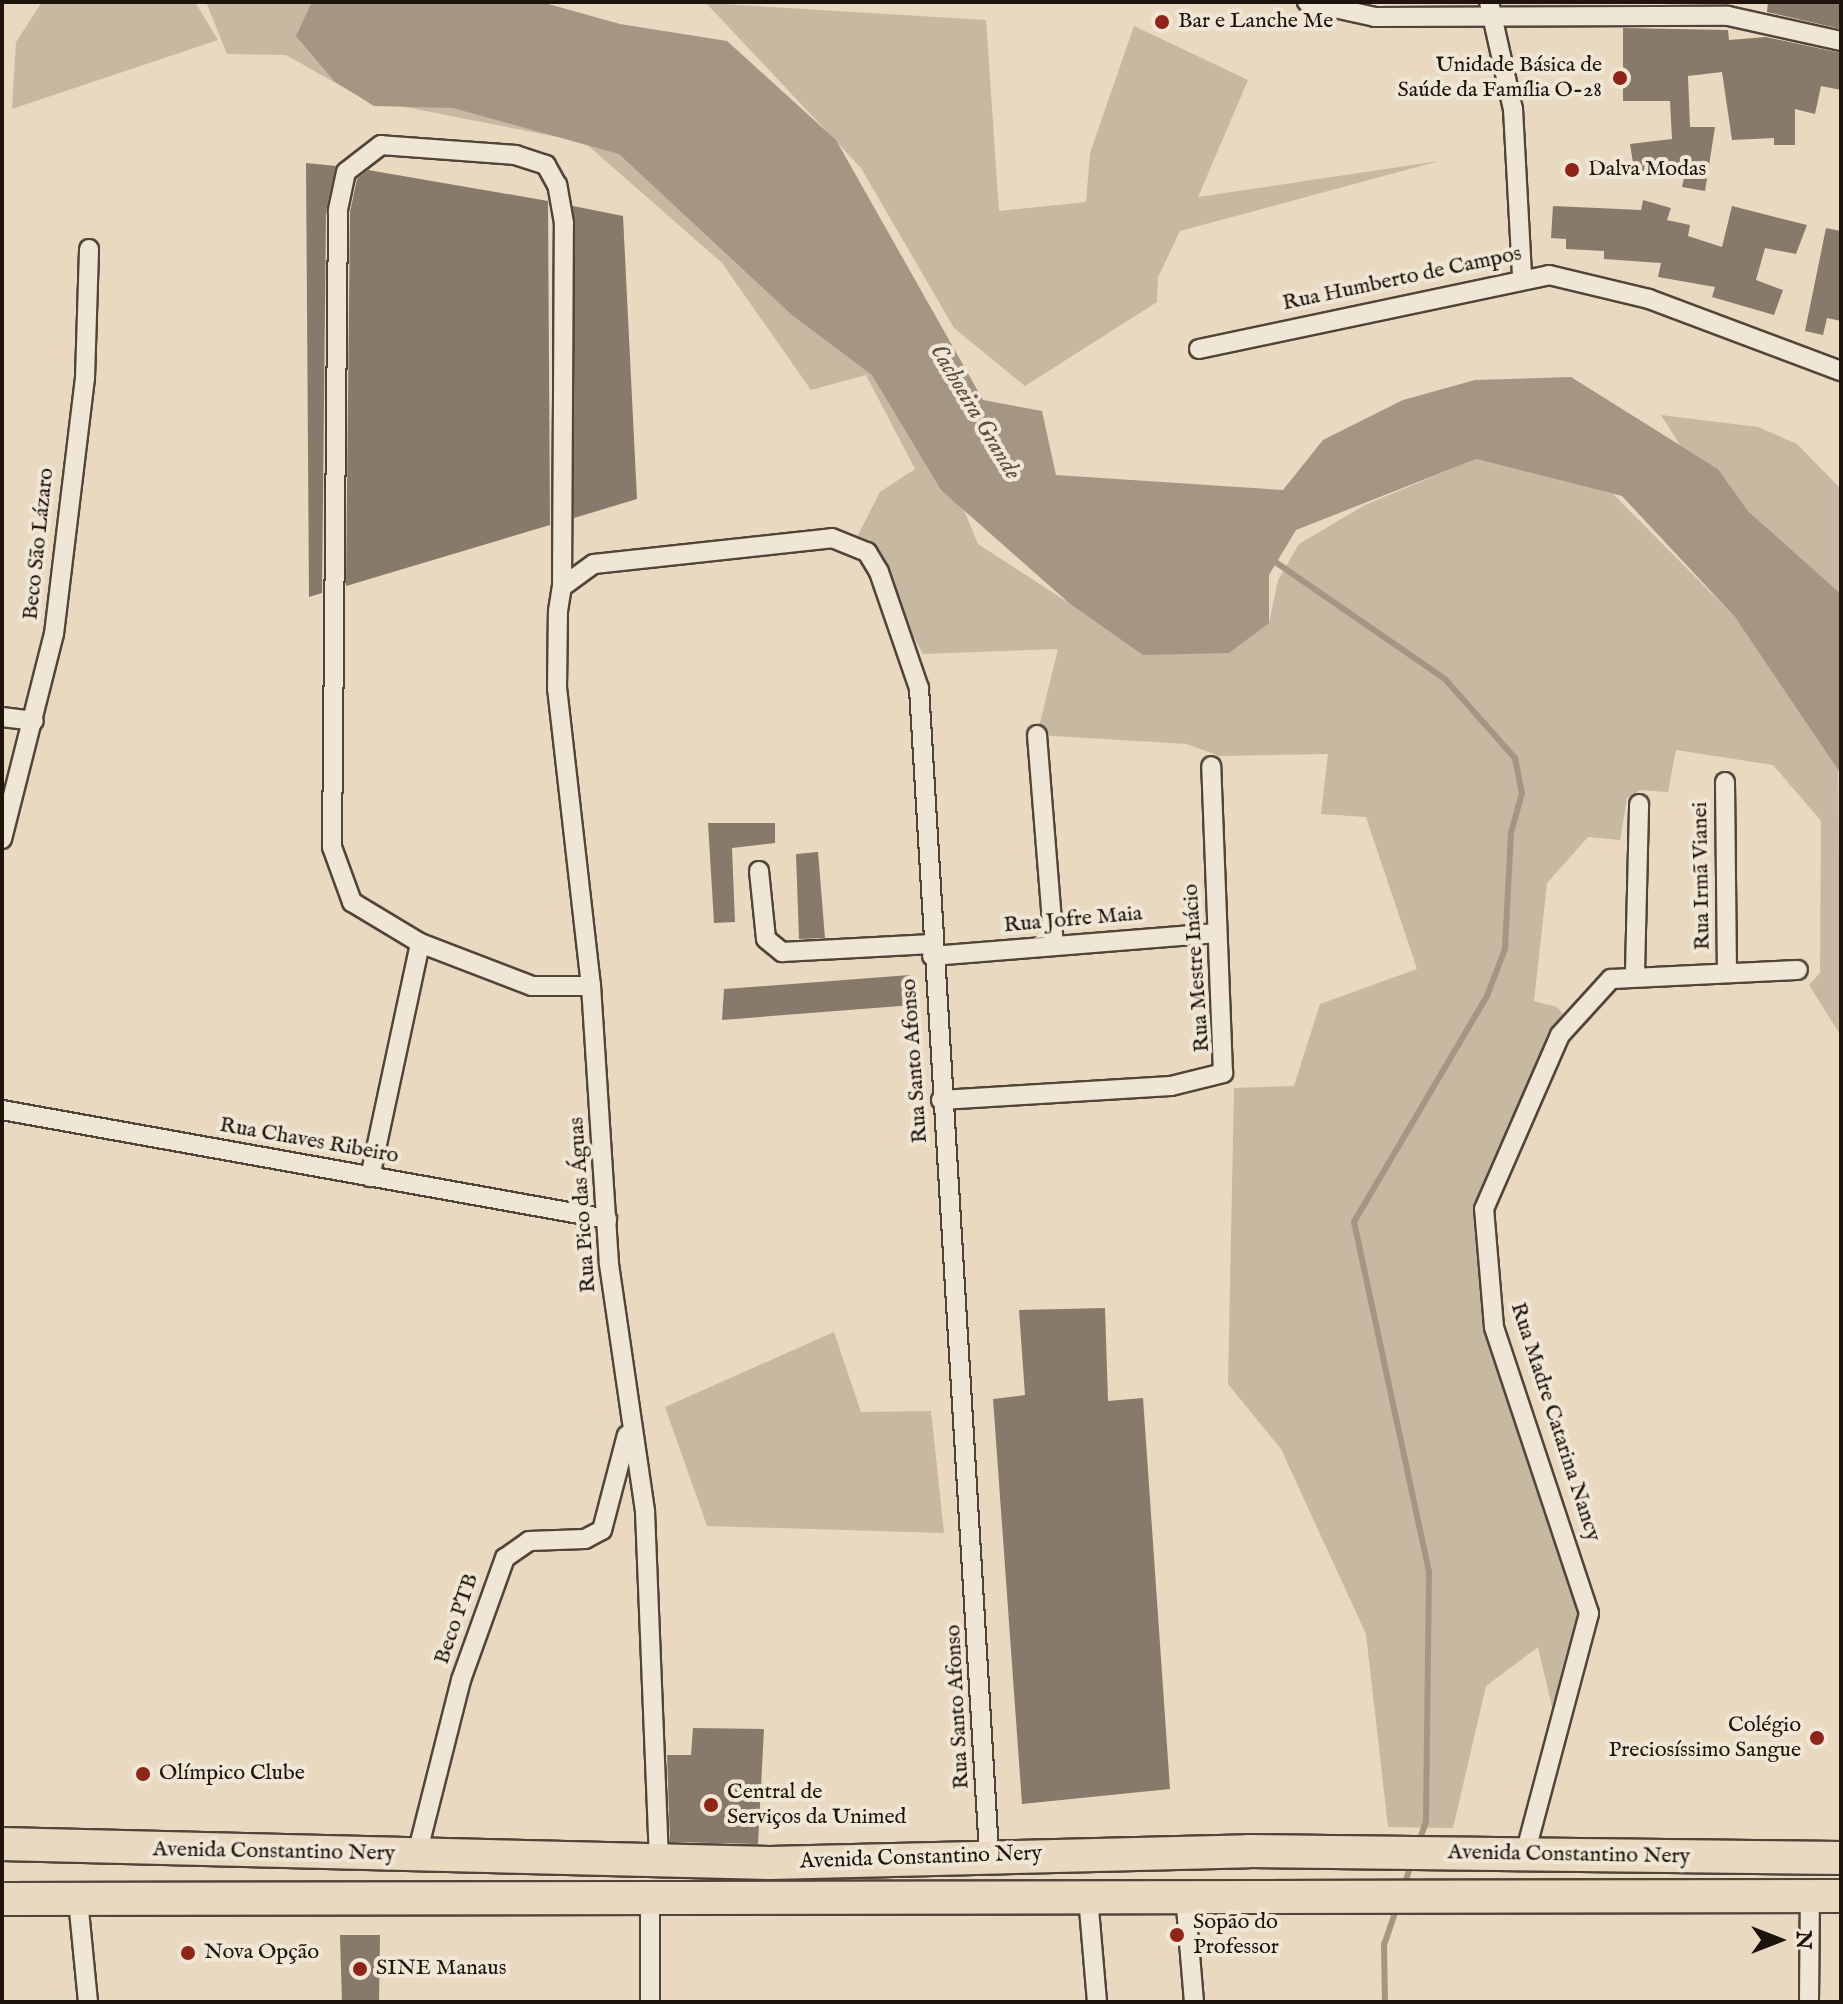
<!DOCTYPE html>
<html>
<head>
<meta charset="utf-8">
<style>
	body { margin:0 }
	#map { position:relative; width:1843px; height:2004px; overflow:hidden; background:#e8d9c0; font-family:"IM FELL English",serif }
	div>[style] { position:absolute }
	.green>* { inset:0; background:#c6b8a1 }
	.water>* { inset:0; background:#a49683 }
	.stream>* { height:6px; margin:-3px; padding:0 3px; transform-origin:3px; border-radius:3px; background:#a49683 }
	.building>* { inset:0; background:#887a6a }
	.roads { filter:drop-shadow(2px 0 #514539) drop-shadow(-2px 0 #514539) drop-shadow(0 2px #514539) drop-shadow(0 -2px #514539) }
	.street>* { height:18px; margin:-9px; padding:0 9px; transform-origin:9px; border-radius:9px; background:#f0e6d6 }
	.highway>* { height:32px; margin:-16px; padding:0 16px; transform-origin:16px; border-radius:16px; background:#e8d9c0 }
	.dots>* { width:22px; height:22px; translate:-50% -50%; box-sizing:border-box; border:4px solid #f0e6d6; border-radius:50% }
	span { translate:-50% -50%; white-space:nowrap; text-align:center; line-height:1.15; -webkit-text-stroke:8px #f0e6d6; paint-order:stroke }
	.poi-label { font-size:22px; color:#1f140c }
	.left { translate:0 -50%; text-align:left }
	.right { translate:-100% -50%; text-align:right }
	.street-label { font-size:22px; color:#1f140c }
	.water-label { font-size:24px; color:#5b4e42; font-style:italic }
	.frame { position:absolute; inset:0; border:4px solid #1f140c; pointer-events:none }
	.north { position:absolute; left:1739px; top:1900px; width:80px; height:80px; -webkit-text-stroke:6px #f0e6d6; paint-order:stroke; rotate:90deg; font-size:22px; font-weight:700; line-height:32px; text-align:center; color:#1f140c }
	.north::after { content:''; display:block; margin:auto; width:28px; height:36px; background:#1f140c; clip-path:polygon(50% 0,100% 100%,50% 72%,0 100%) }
</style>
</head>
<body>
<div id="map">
	<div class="green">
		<div style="clip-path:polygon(42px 2px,195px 2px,218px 40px,12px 109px,16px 42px)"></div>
		<div style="clip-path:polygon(206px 2px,357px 2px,608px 64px,906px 370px,978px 544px,1069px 603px,1269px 623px,1278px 580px,1299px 544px,1365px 505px,1475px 459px,1613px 494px,1735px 617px,1838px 761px,1841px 1036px,1809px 985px,1820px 973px,1821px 821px,1773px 765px,1676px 750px,1668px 792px,1640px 790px,1627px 798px,1620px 840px,1588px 837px,1547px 883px,1534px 1001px,1557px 1007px,1570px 1022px,1483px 1235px,1494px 1327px,1589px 1613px,1559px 1737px,1538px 1647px,1486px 1686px,1453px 1828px,1388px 1827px,1366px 1634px,1281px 1449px,1228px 1384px,1234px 1088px,1294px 1086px,1320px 1004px,1417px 969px,1366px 817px,1321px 814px,1328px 754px,1219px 756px,1187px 744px,1037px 735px,1058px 649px,923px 654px,858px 535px,880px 492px,915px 469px,866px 375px,811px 390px,722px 263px,584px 142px,364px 99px,286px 55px,227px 54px)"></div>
		<div style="clip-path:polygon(706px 3px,986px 20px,999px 211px,1086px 202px,1090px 153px,1134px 26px,1248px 80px,1198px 197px,1439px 161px,1180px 231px,1158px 277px,1157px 302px,1025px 386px,954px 328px,861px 168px)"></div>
		<div style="clip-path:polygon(1661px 415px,1758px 427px,1797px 444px,1841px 489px,1841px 594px,1748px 511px,1718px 469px,1680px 445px)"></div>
		<div style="clip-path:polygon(834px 1332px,861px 1412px,931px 1411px,944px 1533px,707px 1526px,665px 1407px)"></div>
	</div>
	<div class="water">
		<div style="clip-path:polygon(312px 2px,541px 2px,620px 24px,727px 41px,836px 140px,983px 400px,1042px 411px,1056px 475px,1283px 490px,1323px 440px,1403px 400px,1475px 380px,1571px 377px,1718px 469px,1748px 511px,1841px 594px,1841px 774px,1735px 617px,1622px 496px,1476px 459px,1296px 530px,1269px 575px,1269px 623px,1229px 653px,1143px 655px,1069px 603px,941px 490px,872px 375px,792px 315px,619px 154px,453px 108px,374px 106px,334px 81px,296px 36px)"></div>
	</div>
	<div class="stream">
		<div style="left:1271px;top:559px;width:211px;rotate:34.6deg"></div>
		<div style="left:1445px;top:679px;width:106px;rotate:48.5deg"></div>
		<div style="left:1515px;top:758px;width:36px;rotate:79deg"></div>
		<div style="left:1522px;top:793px;width:41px;rotate:105.4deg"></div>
		<div style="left:1511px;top:833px;width:116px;rotate:93deg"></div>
		<div style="left:1505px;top:949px;width:50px;rotate:111deg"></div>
		<div style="left:1487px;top:996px;width:262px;rotate:120.5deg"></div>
		<div style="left:1354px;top:1222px;width:358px;rotate:77.9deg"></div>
		<div style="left:1429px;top:1572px;width:250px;rotate:90.7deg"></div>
		<div style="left:1426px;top:1822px;width:23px;rotate:110deg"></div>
		<div style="left:1404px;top:1886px;width:25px;rotate:-72deg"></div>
		<div style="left:1385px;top:2002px;width:57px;rotate:-91deg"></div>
		<div style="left:1384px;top:1945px;width:39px;rotate:-71deg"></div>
	</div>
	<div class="building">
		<div style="clip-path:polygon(1768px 2px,1841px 2px,1841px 29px,1767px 12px)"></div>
		<div style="clip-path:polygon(1623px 28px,1728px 30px,1729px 40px,1766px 37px,1841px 53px,1841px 90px,1821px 86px,1815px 114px,1795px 109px,1795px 145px,1774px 145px,1774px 138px,1732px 140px,1722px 72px,1688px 76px,1690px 127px,1715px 127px,1705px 191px,1682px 187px,1685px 174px,1635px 175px,1630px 144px,1672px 139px,1670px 101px,1623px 101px)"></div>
		<div style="clip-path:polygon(306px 163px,336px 166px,326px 211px,322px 593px,309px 597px)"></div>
		<div style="clip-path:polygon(368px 170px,548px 201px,550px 525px,346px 586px,350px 212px,357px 179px)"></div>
		<div style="clip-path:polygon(1643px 200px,1671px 208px,1667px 220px,1690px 225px,1688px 236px,1722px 247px,1732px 206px,1807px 225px,1796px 254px,1765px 248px,1756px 280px,1783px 290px,1774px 315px,1712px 297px,1715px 287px,1658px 277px,1661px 263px,1604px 259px,1604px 251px,1566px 249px,1566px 239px,1551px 238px,1553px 206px,1641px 210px)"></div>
		<div style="clip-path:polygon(573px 206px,623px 216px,637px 499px,574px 518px)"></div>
		<div style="clip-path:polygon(1826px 228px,1841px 231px,1841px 321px,1827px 318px,1823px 335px,1805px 331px)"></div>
		<div style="clip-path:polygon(708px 823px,775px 823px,775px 843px,732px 848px,735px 922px,714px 923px)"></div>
		<div style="clip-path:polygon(818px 852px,825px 938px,799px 939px,796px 854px)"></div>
		<div style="clip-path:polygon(910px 975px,913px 1005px,722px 1020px,724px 989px)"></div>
		<div style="clip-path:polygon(1105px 1308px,1108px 1401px,1143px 1398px,1170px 1789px,1022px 1804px,993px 1399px,1025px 1395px,1019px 1310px)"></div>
		<div style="clip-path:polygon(693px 1728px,764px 1729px,758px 1844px,670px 1842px,667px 1755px,691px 1755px)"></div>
		<div style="clip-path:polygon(340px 1935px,380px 1935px,379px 2002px,342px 2002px)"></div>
	</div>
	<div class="roads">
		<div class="street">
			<div style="left:1307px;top:2px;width:70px;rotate:12.4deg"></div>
			<div style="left:1375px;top:17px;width:353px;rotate:-0.2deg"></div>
			<div style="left:1728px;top:16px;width:116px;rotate:12.5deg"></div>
			<div style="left:1489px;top:2px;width:110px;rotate:77.4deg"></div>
			<div style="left:1513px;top:109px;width:167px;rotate:86.9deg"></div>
			<div style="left:1199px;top:349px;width:358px;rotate:-11.9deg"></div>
			<div style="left:1549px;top:275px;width:103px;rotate:13.5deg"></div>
			<div style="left:1649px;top:299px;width:205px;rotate:20.6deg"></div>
			<div style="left:562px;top:587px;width:364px;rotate:-89.7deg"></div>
			<div style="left:564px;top:223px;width:39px;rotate:-100deg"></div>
			<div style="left:557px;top:185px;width:23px;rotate:-119deg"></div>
			<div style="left:546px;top:165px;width:32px;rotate:-162deg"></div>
			<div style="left:516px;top:155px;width:135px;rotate:-175.8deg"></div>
			<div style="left:381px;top:145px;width:44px;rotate:142.4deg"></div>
			<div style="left:346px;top:172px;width:40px;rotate:102deg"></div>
			<div style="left:338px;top:211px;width:636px;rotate:90.54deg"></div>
			<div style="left:332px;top:847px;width:59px;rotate:70deg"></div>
			<div style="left:352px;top:902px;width:79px;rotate:31.1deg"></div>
			<div style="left:420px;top:943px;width:120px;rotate:21deg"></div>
			<div style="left:532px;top:986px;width:59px"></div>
			<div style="left:2px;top:717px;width:32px;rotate:7deg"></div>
			<div style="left:1037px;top:735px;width:211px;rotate:85.4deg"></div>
			<div style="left:1725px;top:782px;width:187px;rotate:89.4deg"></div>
			<div style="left:2px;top:839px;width:211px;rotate:-75.8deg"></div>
			<div style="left:54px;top:634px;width:258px;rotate:-83.1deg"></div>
			<div style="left:85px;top:378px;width:129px;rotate:-88.2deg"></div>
			<div style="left:759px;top:871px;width:68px;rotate:84.1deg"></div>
			<div style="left:766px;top:939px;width:21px;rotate:39deg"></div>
			<div style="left:782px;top:952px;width:150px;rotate:-3.1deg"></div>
			<div style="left:932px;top:956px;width:286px;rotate:-4.6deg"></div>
			<div style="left:1635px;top:972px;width:168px;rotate:-88.6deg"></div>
			<div style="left:941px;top:1100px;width:230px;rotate:-3.5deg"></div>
			<div style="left:1171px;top:1086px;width:54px;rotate:-14deg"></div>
			<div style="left:1223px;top:1073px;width:307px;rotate:-92.2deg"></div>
			<div style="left:2px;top:1110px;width:615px;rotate:10.21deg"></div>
			<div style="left:370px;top:1177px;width:239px;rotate:-77.9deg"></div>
			<div style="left:417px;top:1854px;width:179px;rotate:-75.8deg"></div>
			<div style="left:461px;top:1680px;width:130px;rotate:-70.2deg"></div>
			<div style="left:505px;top:1558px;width:29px;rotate:-35deg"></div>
			<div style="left:529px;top:1541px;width:56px;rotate:-2deg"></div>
			<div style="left:585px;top:1539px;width:19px;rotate:-28deg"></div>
			<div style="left:602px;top:1530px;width:98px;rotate:-75.3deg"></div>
			<div style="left:1525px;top:1854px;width:249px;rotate:-75.1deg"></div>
			<div style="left:1589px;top:1613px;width:301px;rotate:-108.4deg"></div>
			<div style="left:1494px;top:1327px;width:118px;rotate:-94.8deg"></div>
			<div style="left:1484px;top:1209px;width:190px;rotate:-66.4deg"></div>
			<div style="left:1560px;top:1035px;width:76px;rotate:-47.7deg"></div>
			<div style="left:1611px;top:979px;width:187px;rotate:-2.8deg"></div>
			<div style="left:659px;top:1860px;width:349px;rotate:-92.3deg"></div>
			<div style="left:645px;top:1511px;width:250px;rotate:-98.3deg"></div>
			<div style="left:609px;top:1264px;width:279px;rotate:-93.7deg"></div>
			<div style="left:591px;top:986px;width:299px;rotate:-96.5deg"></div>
			<div style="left:557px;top:689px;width:78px;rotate:-89.3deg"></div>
			<div style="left:558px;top:611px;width:24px;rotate:-81deg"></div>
			<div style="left:562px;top:587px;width:39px;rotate:-36deg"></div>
			<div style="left:594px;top:564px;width:239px;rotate:-6.2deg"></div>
			<div style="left:832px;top:538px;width:38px;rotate:22deg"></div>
			<div style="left:867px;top:552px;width:23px;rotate:59deg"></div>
			<div style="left:879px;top:572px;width:123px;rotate:71deg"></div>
			<div style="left:919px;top:688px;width:1168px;rotate:86.56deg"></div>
			<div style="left:1185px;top:1895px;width:107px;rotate:85.2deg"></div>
			<div style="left:1088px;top:1897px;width:105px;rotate:85.1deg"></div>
			<div style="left:650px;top:1898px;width:104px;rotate:90deg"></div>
			<div style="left:78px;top:1900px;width:102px;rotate:84.4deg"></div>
			<div style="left:1809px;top:2002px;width:106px;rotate:-89.5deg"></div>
		</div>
		<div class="highway">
			<div style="left:2px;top:1844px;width:768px;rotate:1.42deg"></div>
			<div style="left:770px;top:1863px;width:479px;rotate:-1.4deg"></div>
			<div style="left:1249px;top:1851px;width:592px;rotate:0.68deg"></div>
			<div style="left:2px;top:1899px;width:1839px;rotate:-0.09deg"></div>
		</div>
	</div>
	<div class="dots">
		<div style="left:1162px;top:22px;background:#8f2418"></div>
		<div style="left:1620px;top:78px;background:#8f2418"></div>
		<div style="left:1572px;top:170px;background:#8f2418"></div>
		<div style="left:1817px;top:1738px;background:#8f2418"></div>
		<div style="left:143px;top:1774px;background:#8f2418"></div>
		<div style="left:711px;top:1805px;background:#8f2418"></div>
		<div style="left:1177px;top:1935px;background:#8f2418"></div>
		<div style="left:188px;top:1953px;background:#8f2418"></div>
		<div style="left:360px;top:1969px;background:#8f2418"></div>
	</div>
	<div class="poi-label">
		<span class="left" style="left:1178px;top:22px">Bar e Lanche Me</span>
		<span class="right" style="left:1602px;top:78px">Unidade Básica de<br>Saúde da Família O-28</span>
		<span class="left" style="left:1588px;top:170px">Dalva Modas</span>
		<span class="right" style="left:1801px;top:1738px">Colégio<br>Preciosíssimo Sangue</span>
		<span class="left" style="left:159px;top:1774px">Olímpico Clube</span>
		<span class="left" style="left:727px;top:1805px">Central de<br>Serviços da Unimed</span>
		<span class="left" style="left:1193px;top:1935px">Sopão do<br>Professor</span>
		<span class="left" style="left:204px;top:1953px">Nova Opção</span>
		<span class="left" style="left:376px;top:1969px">SINE Manaus</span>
	</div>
	<div class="street-label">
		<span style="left:1402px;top:279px;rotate:-12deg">Rua Humberto de Campos</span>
		<span style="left:39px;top:544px;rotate:-84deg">Beco São Lázaro</span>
		<span style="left:1702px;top:876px;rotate:-91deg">Rua Irmã Vianei</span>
		<span style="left:1073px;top:920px;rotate:-5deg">Rua Jofre Maia</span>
		<span style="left:1197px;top:968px;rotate:-94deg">Rua Mestre Inácio</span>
		<span style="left:915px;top:1061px;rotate:-94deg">Rua Santo Afonso</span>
		<span style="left:309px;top:1141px;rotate:10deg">Rua Chaves Ribeiro</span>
		<span style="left:583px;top:1205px;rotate:-94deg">Rua Pico das Águas</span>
		<span style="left:1555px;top:1422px;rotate:72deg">Rua Madre Catarina Nancy</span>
		<span style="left:457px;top:1619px;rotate:-71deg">Beco PTB</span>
		<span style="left:958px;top:1707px;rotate:-93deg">Rua Santo Afonso</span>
		<span style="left:274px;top:1852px;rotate:1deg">Avenida Constantino Nery</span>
		<span style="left:1569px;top:1855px;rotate:1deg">Avenida Constantino Nery</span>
		<span style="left:921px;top:1858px;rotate:-2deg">Avenida Constantino Nery</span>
	</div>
	<div class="water-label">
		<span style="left:975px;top:412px;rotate:59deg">Cachoeira Grande</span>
	</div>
	<div class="frame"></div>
	<div class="north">N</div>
</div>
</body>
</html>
